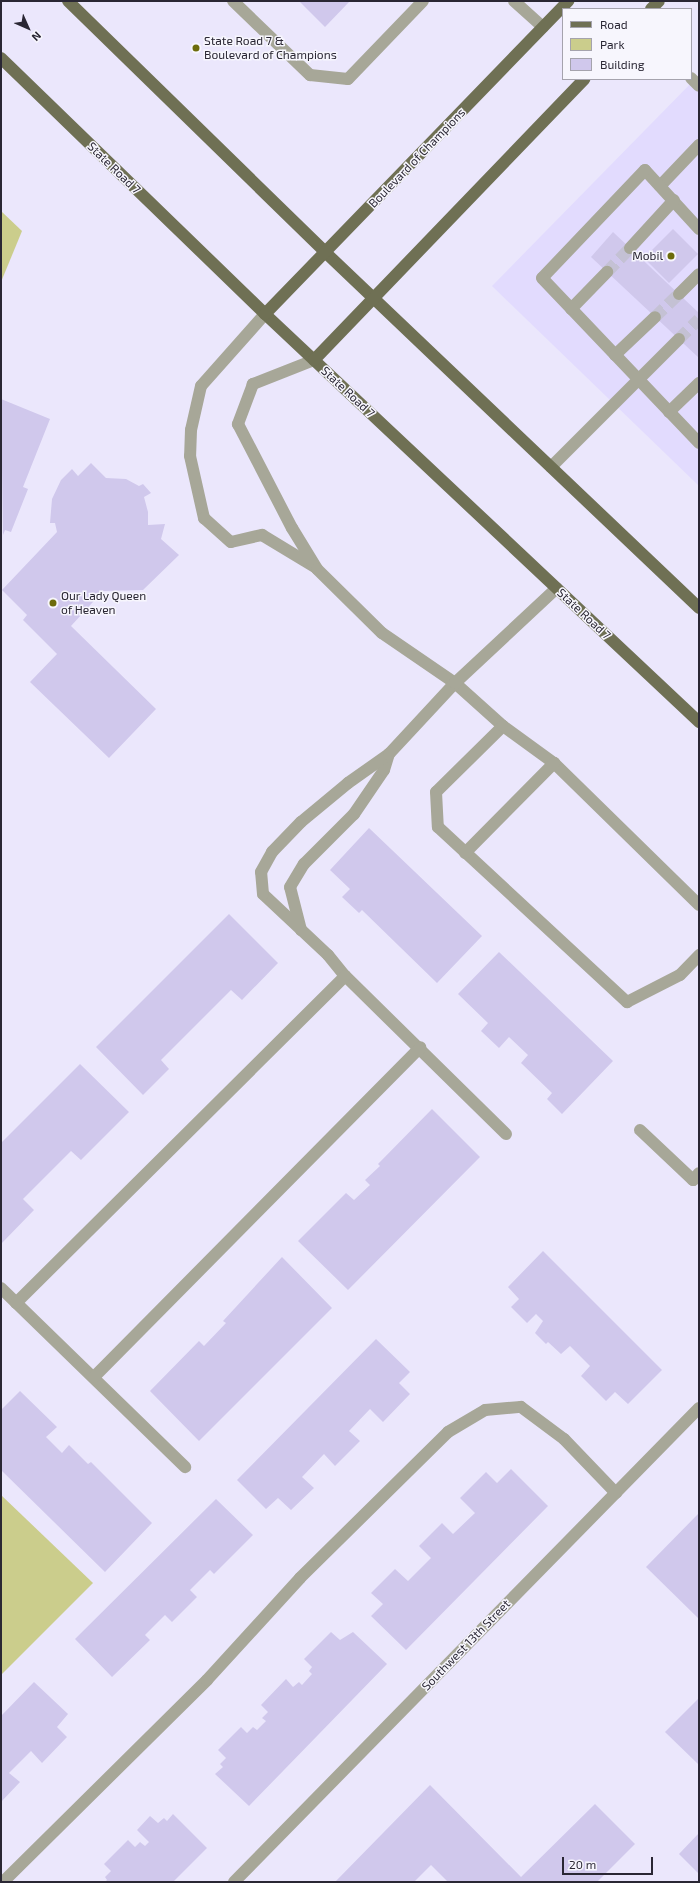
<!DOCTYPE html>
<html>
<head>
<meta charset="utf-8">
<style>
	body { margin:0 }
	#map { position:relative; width:700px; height:1883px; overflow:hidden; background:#ebe7fc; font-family:"Exo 2",sans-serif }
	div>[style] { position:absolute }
	.built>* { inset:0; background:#e2dbfe }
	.green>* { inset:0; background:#cbcd8c }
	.building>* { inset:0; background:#d0c8ec }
	.minor-tunnel>* { height:12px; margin-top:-6px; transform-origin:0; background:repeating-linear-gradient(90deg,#c4c1d4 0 12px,transparent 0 18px) }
	.minor>* { height:12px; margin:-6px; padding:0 6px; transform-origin:6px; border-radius:6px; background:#a7a798 }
	.major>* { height:12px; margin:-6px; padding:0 6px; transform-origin:6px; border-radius:6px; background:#6f7054 }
	.dots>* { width:11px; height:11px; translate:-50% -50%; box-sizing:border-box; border:2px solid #f7f6fd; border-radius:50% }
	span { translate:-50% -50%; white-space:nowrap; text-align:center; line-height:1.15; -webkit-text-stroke:3px #f7f6fd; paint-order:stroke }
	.poi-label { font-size:12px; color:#2a2734 }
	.left { translate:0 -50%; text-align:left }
	.right { translate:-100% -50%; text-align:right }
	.street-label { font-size:12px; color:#2a2734 }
	.frame { position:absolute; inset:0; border:2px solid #2a2734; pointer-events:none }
	.legend { position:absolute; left:562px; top:8px; width:130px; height:72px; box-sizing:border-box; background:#f7f6fd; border:1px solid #a5a3ad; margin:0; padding:5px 7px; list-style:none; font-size:12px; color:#2a2734 }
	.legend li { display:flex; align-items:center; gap:8px; height:20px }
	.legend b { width:20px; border:1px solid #a5a3ad }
	.north { position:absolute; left:8px; top:8px; width:40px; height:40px; -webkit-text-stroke:3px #f7f6fd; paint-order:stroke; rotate:135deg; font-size:11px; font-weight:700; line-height:16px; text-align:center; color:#2a2734 }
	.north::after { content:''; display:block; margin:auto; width:14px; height:18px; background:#2a2734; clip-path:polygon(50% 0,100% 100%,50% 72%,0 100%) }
	.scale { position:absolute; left:562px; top:1857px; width:91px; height:18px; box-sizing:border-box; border:2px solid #2a2734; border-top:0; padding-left:5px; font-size:12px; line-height:14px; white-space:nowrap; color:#2a2734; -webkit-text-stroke:3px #f7f6fd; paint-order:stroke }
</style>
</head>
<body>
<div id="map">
	<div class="built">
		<div style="clip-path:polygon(699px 75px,699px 486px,492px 286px)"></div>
	</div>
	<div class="green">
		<div style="clip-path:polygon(1px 211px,22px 231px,1px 282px)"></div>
		<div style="clip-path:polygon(1px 1495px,93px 1583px,1px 1675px)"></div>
	</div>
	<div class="building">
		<div style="clip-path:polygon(299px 1px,350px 1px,325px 27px)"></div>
		<div style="clip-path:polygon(673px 229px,698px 254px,669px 283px,644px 258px)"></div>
		<div style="clip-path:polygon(613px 232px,699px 313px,699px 358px,591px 257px)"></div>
		<div style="clip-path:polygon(1px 399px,50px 419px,23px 487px,28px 489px,11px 532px,5px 530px,3px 535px)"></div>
		<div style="clip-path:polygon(91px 463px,106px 478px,126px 479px,139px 486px,143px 484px,151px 493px,144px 497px,148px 512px,148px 525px,165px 524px,161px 539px,179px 555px,143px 590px,103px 591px,71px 626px,156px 709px,109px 758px,30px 682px,57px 654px,23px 620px,27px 615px,2px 590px,57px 532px,55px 523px,50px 523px,52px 499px,61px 480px,72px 469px,78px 476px)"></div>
		<div style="clip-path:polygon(369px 828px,482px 936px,437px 983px,362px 910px,359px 913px,342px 897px,350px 889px,330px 870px)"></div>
		<div style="clip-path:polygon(229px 914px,278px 963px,242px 1000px,231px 990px,161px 1060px,169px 1069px,143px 1095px,96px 1047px)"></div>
		<div style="clip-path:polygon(499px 952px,613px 1061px,562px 1114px,547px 1099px,552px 1093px,521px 1063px,528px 1055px,509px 1037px,499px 1048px,481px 1031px,488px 1023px,458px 994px)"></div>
		<div style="clip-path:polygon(80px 1064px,129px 1112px,81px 1160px,71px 1151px,23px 1199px,34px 1210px,1px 1244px,1px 1143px)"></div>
		<div style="clip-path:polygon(432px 1109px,480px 1157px,348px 1290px,298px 1241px,346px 1193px,354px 1200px,370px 1185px,365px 1180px,380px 1166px,378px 1164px)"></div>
		<div style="clip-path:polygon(543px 1251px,662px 1370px,628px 1404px,615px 1392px,606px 1401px,581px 1376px,590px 1366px,570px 1346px,561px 1354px,548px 1342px,546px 1344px,535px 1333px,543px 1321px,536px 1314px,527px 1323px,511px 1307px,519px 1299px,508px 1287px)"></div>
		<div style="clip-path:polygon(282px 1257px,332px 1308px,199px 1441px,150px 1391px,199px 1341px,204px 1346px,226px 1323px,223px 1321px)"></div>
		<div style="clip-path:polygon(376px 1339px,410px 1372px,399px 1383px,410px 1394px,383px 1422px,370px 1409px,349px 1431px,360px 1441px,335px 1466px,324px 1454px,302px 1477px,314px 1488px,291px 1510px,278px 1498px,266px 1509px,237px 1480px)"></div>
		<div style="clip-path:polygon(20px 1391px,57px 1427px,46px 1437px,62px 1453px,69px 1445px,88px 1464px,91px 1462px,152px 1523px,105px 1572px,1px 1470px,1px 1410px)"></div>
		<div style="clip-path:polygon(511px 1469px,548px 1506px,406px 1650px,371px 1616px,383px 1604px,371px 1593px,395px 1569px,408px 1581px,431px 1558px,419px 1546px,442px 1523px,453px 1534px,475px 1513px,460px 1498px,486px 1472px,497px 1483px)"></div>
		<div style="clip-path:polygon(216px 1499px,253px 1535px,214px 1574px,210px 1570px,190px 1590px,197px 1597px,172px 1622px,165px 1615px,145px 1635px,150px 1640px,112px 1677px,75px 1639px)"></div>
		<div style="clip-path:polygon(699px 1513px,699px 1619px,646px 1567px)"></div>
		<div style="clip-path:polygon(331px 1632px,340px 1640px,353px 1632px,387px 1664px,249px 1806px,215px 1774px,223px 1767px,220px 1764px,226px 1758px,218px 1750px,241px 1727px,247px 1733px,253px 1727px,257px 1730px,266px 1721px,262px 1718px,268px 1712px,261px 1705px,286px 1679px,293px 1687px,299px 1682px,302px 1685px,312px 1674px,309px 1671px,312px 1667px,304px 1659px)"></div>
		<div style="clip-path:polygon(34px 1682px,68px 1714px,57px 1727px,67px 1737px,42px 1763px,31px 1751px,9px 1773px,20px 1782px,1px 1802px,1px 1716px)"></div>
		<div style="clip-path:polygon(699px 1698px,699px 1765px,665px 1732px)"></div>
		<div style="clip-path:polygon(430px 1785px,521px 1877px,595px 1804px,635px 1844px,597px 1882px,448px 1882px,431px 1865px,414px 1882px,335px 1882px)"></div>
		<div style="clip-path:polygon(173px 1814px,207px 1848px,173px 1882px,105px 1882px,107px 1880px,105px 1877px,111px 1871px,104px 1864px,128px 1840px,135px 1847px,140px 1842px,145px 1846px,149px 1842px,137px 1830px,150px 1816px,158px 1823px,164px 1818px,167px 1821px)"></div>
		<div style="clip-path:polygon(699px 1833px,699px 1874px,679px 1854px)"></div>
	</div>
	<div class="minor-tunnel">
		<div style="left:607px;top:272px;width:33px;rotate:-46deg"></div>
		<div style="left:655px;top:317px;width:33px;rotate:-44deg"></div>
		<div style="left:679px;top:339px;width:28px;rotate:-45deg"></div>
	</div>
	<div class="minor">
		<div style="left:233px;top:1px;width:107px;rotate:43.9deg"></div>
		<div style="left:310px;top:75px;width:38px;rotate:6deg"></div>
		<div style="left:348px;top:79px;width:108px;rotate:-46.1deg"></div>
		<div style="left:514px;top:1px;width:39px;rotate:42deg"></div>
		<div style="left:691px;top:78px;width:11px;rotate:45deg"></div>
		<div style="left:660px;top:186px;width:57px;rotate:-46.4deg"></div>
		<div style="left:699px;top:229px;width:80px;rotate:-132.5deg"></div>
		<div style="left:645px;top:170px;width:149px;rotate:133.6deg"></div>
		<div style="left:542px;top:278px;width:228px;rotate:46.4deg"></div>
		<div style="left:630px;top:248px;width:65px;rotate:-47.5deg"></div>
		<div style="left:679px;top:294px;width:28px;rotate:-45deg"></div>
		<div style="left:571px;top:309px;width:52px;rotate:-45.8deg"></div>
		<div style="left:265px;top:314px;width:96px;rotate:131.6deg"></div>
		<div style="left:201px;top:386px;width:45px;rotate:102.8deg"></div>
		<div style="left:191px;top:430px;width:26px;rotate:92deg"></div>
		<div style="left:190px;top:456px;width:64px;rotate:77.3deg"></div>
		<div style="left:204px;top:518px;width:36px;rotate:42deg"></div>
		<div style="left:231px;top:542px;width:32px;rotate:-13deg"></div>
		<div style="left:262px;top:535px;width:62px;rotate:31.1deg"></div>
		<div style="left:615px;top:355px;width:55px;rotate:-43.5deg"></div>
		<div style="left:314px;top:360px;width:66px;rotate:158.5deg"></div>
		<div style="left:253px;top:384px;width:43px;rotate:110.6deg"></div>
		<div style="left:238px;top:424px;width:117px;rotate:62.6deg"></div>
		<div style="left:292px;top:528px;width:48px;rotate:58.6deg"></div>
		<div style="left:317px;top:569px;width:91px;rotate:44.6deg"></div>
		<div style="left:382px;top:633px;width:88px;rotate:34.4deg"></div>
		<div style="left:455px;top:683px;width:64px;rotate:41.9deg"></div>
		<div style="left:503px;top:726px;width:94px;rotate:135.4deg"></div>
		<div style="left:436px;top:792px;width:35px;rotate:87deg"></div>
		<div style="left:438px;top:827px;width:258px;rotate:42.8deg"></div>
		<div style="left:627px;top:1002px;width:59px;rotate:-27deg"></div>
		<div style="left:680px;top:975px;width:28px;rotate:-46deg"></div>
		<div style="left:669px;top:412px;width:42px;rotate:-44deg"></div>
		<div style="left:551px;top:467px;width:181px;rotate:-45deg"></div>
		<div style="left:503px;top:726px;width:63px;rotate:36deg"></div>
		<div style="left:554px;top:763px;width:203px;rotate:44.4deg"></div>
		<div style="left:465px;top:853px;width:127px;rotate:-45.3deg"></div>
		<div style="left:301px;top:930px;width:44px;rotate:-104.3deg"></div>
		<div style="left:290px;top:887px;width:27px;rotate:-59deg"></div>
		<div style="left:304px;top:864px;width:71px;rotate:-45deg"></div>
		<div style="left:354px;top:814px;width:53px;rotate:-55.7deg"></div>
		<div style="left:384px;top:770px;width:17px;rotate:-73deg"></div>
		<div style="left:640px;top:1130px;width:73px;rotate:43.3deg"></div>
		<div style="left:693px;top:1180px;width:9px;rotate:-49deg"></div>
		<div style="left:506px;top:1134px;width:226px;rotate:-135.5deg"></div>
		<div style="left:345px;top:976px;width:27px;rotate:-129deg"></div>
		<div style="left:328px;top:955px;width:89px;rotate:-136.8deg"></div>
		<div style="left:263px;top:894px;width:22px;rotate:-95deg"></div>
		<div style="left:261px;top:872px;width:23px;rotate:-61deg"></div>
		<div style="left:272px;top:852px;width:42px;rotate:-46deg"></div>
		<div style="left:301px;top:822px;width:61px;rotate:-39.7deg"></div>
		<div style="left:348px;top:783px;width:50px;rotate:-35.3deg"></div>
		<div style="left:389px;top:754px;width:97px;rotate:-47.1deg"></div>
		<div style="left:455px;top:683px;width:139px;rotate:-43deg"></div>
		<div style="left:1px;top:1288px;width:257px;rotate:44.2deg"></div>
		<div style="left:16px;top:1303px;width:464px;rotate:-44.8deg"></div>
		<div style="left:94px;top:1377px;width:464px;rotate:-45.3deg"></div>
		<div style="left:3px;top:1882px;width:287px;rotate:-44.7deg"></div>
		<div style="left:207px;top:1680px;width:138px;rotate:-47.6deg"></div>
		<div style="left:300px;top:1578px;width:208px;rotate:-44.6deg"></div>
		<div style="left:448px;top:1432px;width:43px;rotate:-30.7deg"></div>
		<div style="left:485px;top:1410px;width:36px;rotate:-5deg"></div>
		<div style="left:521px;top:1407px;width:54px;rotate:36.7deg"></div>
		<div style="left:564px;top:1439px;width:75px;rotate:46.1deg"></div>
		<div style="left:234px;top:1882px;width:664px;rotate:-45.55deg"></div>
	</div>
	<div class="major">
		<div style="left:68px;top:1px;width:361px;rotate:44.3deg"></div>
		<div style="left:326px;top:253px;width:515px;rotate:43.58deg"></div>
		<div style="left:651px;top:9px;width:11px;rotate:-45deg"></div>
		<div style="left:1px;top:58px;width:368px;rotate:44.1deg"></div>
		<div style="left:265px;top:314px;width:596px;rotate:43.23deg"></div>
		<div style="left:265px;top:314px;width:436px;rotate:-45.9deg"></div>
		<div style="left:314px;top:360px;width:390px;rotate:-46.1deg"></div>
	</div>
	<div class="dots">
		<div style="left:196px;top:48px;background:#6d6c0c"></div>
		<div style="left:671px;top:256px;background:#6d6c0c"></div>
		<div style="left:53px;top:603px;background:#6d6c0c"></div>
	</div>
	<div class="poi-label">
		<span class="left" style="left:204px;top:48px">State Road 7 &amp;<br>Boulevard of Champions</span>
		<span class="right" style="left:663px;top:256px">Mobil</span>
		<span class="left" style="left:61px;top:603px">Our Lady Queen<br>of Heaven</span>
	</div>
	<div class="street-label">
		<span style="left:417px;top:158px;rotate:-46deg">Boulevard of Champions</span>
		<span style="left:114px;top:168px;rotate:44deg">State Road 7</span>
		<span style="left:348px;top:392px;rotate:43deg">State Road 7</span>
		<span style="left:584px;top:614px;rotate:43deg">State Road 7</span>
		<span style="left:466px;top:1645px;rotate:-46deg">Southwest 13th Street</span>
	</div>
	<div class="frame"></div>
	<ul class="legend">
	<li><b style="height:5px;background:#6f7054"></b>Road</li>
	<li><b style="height:11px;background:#cbcd8c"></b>Park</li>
	<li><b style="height:11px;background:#d0c8ec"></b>Building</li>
	</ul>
	<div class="north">N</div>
	<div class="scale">20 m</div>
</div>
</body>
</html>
